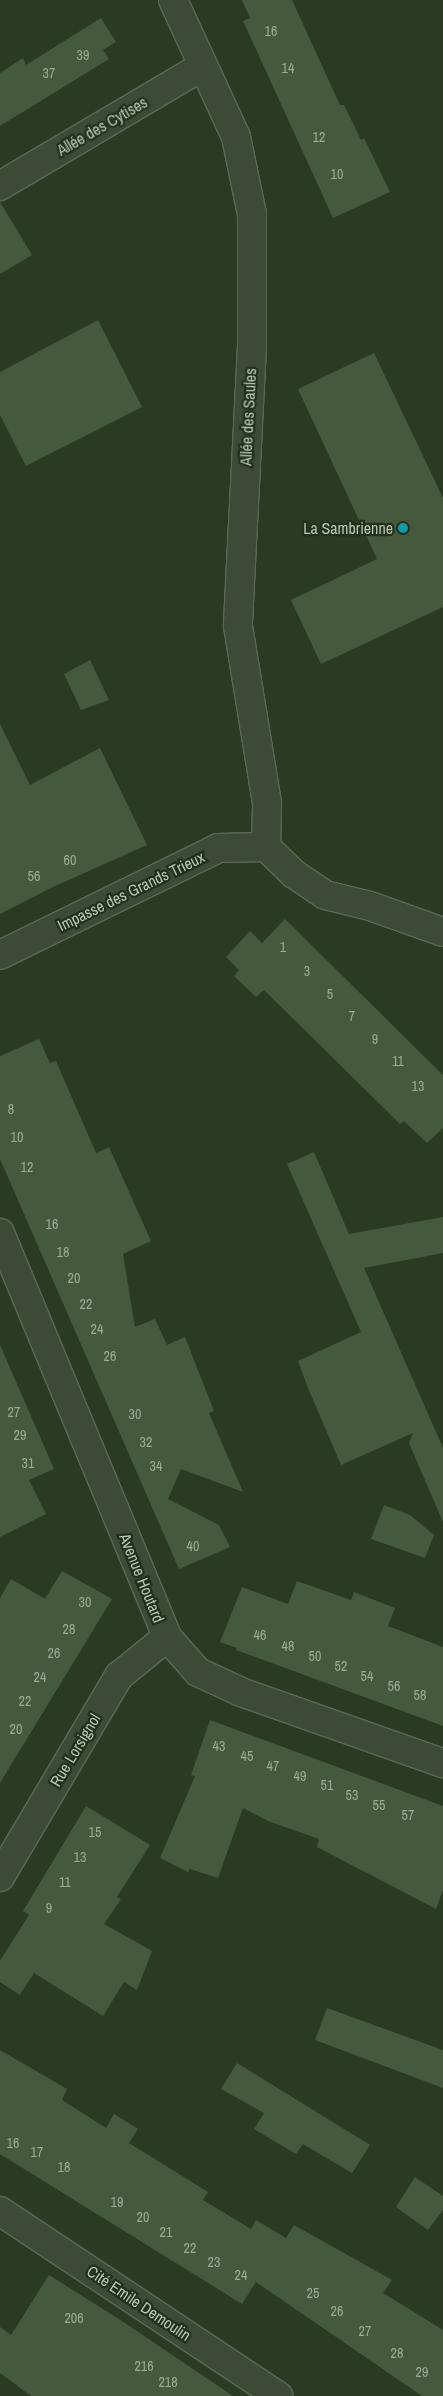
<!DOCTYPE html>
<html>
<head>
<meta charset="utf-8">
<style>
	body { margin:0 }
	#map { position:relative; width:443px; height:2396px; overflow:hidden; background:#2b3b22; font-family:"Archivo Narrow",sans-serif }
	div>[style] { position:absolute }
	.building>* { inset:0; background:#45593c }
	.roads { filter:drop-shadow(1px 0 #5b6954) drop-shadow(-1px 0 #5b6954) drop-shadow(0 1px #5b6954) drop-shadow(0 -1px #5b6954) }
	.street>* { height:28px; margin:-14px; padding:0 14px; transform-origin:14px; border-radius:14px; background:#3d4b36 }
	.dots>* { width:14px; height:14px; translate:-50% -50%; box-sizing:border-box; border:2px solid #22301b; border-radius:50% }
	span { translate:-50% -50%; white-space:nowrap; text-align:center; line-height:1.15; -webkit-text-stroke:4.5px #22301b; paint-order:stroke }
	.number-label { font-size:14px; color:#9bac94 }
	.number-label span { -webkit-text-stroke-width:0 }
	.street-label { font-size:16px; color:#b8c7b1 }
	.poi-label { font-size:16px; color:#b8c7b1 }
	.right { translate:-100% -50%; text-align:right }
</style>
</head>
<body>
<div id="map">
	<div class="building">
		<div style="clip-path:polygon(242px 0,292px 0,340px 105px,344px 105px,361px 140px,364px 138px,390px 192px,333px 218px,243px 21px,250px 18px)"></div>
		<div style="clip-path:polygon(101px 18px,116px 42px,103px 50px,109px 59px,0 126px,0 73px,23px 58px,26px 65px)"></div>
		<div style="clip-path:polygon(0 202px,32px 255px,0 274px)"></div>
		<div style="clip-path:polygon(98px 320px,142px 407px,26px 466px,0 415px,0 372px)"></div>
		<div style="clip-path:polygon(374px 353px,443px 498px,443px 607px,321px 664px,291px 600px,377px 559px,298px 389px)"></div>
		<div style="clip-path:polygon(90px 660px,109px 700px,81px 710px,64px 674px)"></div>
		<div style="clip-path:polygon(0 724px,30px 785px,100px 748px,147px 845px,53px 887px,0 914px)"></div>
		<div style="clip-path:polygon(285px 919px,443px 1075px,443px 1128px,427px 1143px,404px 1121px,400px 1124px,264px 990px,256px 997px,234px 976px,239px 970px,226px 957px,250px 931px,262px 943px)"></div>
		<div style="clip-path:polygon(39px 1039px,50px 1063px,56px 1061px,96px 1153px,109px 1147px,151px 1241px,123px 1254px,135px 1327px,155px 1319px,167px 1345px,185px 1337px,214px 1411px,209px 1413px,243px 1492px,181px 1469px,168px 1499px,219px 1525px,230px 1547px,179px 1569px,0 1159px,0 1056px)"></div>
		<div style="clip-path:polygon(314px 1152px,349px 1234px,443px 1217px,443px 1253px,364px 1268px,443px 1448px,443px 1522px,409px 1443px,413px 1433px,341px 1465px,308px 1388px,298px 1361px,361px 1332px,287px 1164px)"></div>
		<div style="clip-path:polygon(0 1345px,54px 1469px,29px 1480px,46px 1514px,0 1537px)"></div>
		<div style="clip-path:polygon(384px 1505px,410px 1515px,434px 1535px,425px 1558px,371px 1539px)"></div>
		<div style="clip-path:polygon(62px 1571px,112px 1599px,0 1783px,0 1598px,11px 1579px,45px 1599px)"></div>
		<div style="clip-path:polygon(297px 1581px,351px 1600px,354px 1592px,395px 1608px,388px 1626px,443px 1647px,443px 1726px,236px 1650px,237px 1648px,220px 1642px,242px 1587px,288px 1604px)"></div>
		<div style="clip-path:polygon(210px 1720px,443px 1806px,443px 1890px,436px 1909px,317px 1847px,319px 1839px,268px 1821px,243px 1808px,218px 1878px,190px 1869px,188px 1872px,160px 1858px,195px 1776px,191px 1775px)"></div>
		<div style="clip-path:polygon(86px 1806px,150px 1845px,117px 1897px,121px 1899px,104px 1924px,152px 1951px,137px 1990px,124px 1982px,103px 2016px,34px 1973px,20px 1995px,0 1982px,0 1961px,29px 1915px,23px 1911px)"></div>
		<div style="clip-path:polygon(327px 2008px,443px 2050px,443px 2088px,315px 2040px)"></div>
		<div style="clip-path:polygon(0 2050px,67px 2089px,62px 2100px,106px 2128px,114px 2114px,138px 2129px,129px 2143px,208px 2192px,203px 2200px,251px 2229px,256px 2220px,286px 2238px,294px 2225px,392px 2280px,383px 2293px,443px 2330px,443px 2396px,422px 2396px,256px 2282px,242px 2304px,0 2154px)"></div>
		<div style="clip-path:polygon(237px 2063px,370px 2145px,352px 2173px,303px 2144px,296px 2154px,254px 2129px,264px 2113px,221px 2089px)"></div>
		<div style="clip-path:polygon(415px 2177px,443px 2196px,443px 2210px,428px 2230px,396px 2207px)"></div>
		<div style="clip-path:polygon(49px 2275px,125px 2323px,233px 2396px,31px 2396px,0 2373px,0 2327px,11px 2335px)"></div>
	</div>
	<div class="roads">
		<div class="street">
			<div style="left:173px;top:0;width:151px;rotate:65.3deg"></div>
			<div style="left:236px;top:137px;width:79px;rotate:78.3deg"></div>
			<div style="left:252px;top:214px;width:132px;rotate:90deg"></div>
			<div style="left:252px;top:346px;width:280px;rotate:92.9deg"></div>
			<div style="left:238px;top:626px;width:180px;rotate:80.7deg"></div>
			<div style="left:267px;top:804px;width:43px;rotate:91.3deg"></div>
			<div style="left:0;top:186px;width:236px;rotate:-30.6deg"></div>
			<div style="left:266px;top:847px;width:39px;rotate:44deg"></div>
			<div style="left:294px;top:874px;width:37px;rotate:34deg"></div>
			<div style="left:325px;top:895px;width:46px;rotate:13.7deg"></div>
			<div style="left:370px;top:906px;width:77px;rotate:19.6deg"></div>
			<div style="left:0;top:955px;width:243px;rotate:-26.1deg"></div>
			<div style="left:218px;top:848px;width:48px;rotate:-1.2deg"></div>
			<div style="left:0;top:1233px;width:437px;rotate:67.5deg"></div>
			<div style="left:167px;top:1637px;width:47px;rotate:48.5deg"></div>
			<div style="left:198px;top:1672px;width:47px;rotate:24.9deg"></div>
			<div style="left:241px;top:1692px;width:214px;rotate:19.4deg"></div>
			<div style="left:0;top:1877px;width:234px;rotate:-59.4deg"></div>
			<div style="left:119px;top:1676px;width:62px;rotate:-39.1deg"></div>
			<div style="left:0;top:2211px;width:334px;rotate:33.6deg"></div>
		</div>
	</div>
	<div class="dots">
		<div style="left:403px;top:528px;background:#0f9aa8"></div>
	</div>
	<div class="number-label">
		<span style="left:271px;top:31px">16</span>
		<span style="left:83px;top:55px">39</span>
		<span style="left:288px;top:68px">14</span>
		<span style="left:49px;top:73px">37</span>
		<span style="left:319px;top:137px">12</span>
		<span style="left:337px;top:174px">10</span>
		<span style="left:70px;top:860px">60</span>
		<span style="left:34px;top:876px">56</span>
		<span style="left:283px;top:947px">1</span>
		<span style="left:307px;top:971px">3</span>
		<span style="left:330px;top:994px">5</span>
		<span style="left:352px;top:1016px">7</span>
		<span style="left:375px;top:1039px">9</span>
		<span style="left:398px;top:1061px">11</span>
		<span style="left:418px;top:1086px">13</span>
		<span style="left:11px;top:1109px">8</span>
		<span style="left:17px;top:1137px">10</span>
		<span style="left:27px;top:1167px">12</span>
		<span style="left:52px;top:1224px">16</span>
		<span style="left:63px;top:1252px">18</span>
		<span style="left:74px;top:1278px">20</span>
		<span style="left:86px;top:1304px">22</span>
		<span style="left:97px;top:1329px">24</span>
		<span style="left:110px;top:1356px">26</span>
		<span style="left:14px;top:1412px">27</span>
		<span style="left:135px;top:1414px">30</span>
		<span style="left:20px;top:1435px">29</span>
		<span style="left:146px;top:1442px">32</span>
		<span style="left:28px;top:1463px">31</span>
		<span style="left:156px;top:1466px">34</span>
		<span style="left:193px;top:1546px">40</span>
		<span style="left:85px;top:1602px">30</span>
		<span style="left:69px;top:1629px">28</span>
		<span style="left:260px;top:1635px">46</span>
		<span style="left:288px;top:1646px">48</span>
		<span style="left:54px;top:1653px">26</span>
		<span style="left:315px;top:1656px">50</span>
		<span style="left:341px;top:1666px">52</span>
		<span style="left:367px;top:1676px">54</span>
		<span style="left:40px;top:1677px">24</span>
		<span style="left:394px;top:1686px">56</span>
		<span style="left:420px;top:1695px">58</span>
		<span style="left:25px;top:1701px">22</span>
		<span style="left:16px;top:1729px">20</span>
		<span style="left:219px;top:1746px">43</span>
		<span style="left:247px;top:1756px">45</span>
		<span style="left:273px;top:1766px">47</span>
		<span style="left:300px;top:1776px">49</span>
		<span style="left:327px;top:1785px">51</span>
		<span style="left:352px;top:1795px">53</span>
		<span style="left:379px;top:1805px">55</span>
		<span style="left:408px;top:1815px">57</span>
		<span style="left:95px;top:1832px">15</span>
		<span style="left:80px;top:1857px">13</span>
		<span style="left:65px;top:1882px">11</span>
		<span style="left:49px;top:1908px">9</span>
		<span style="left:13px;top:2143px">16</span>
		<span style="left:37px;top:2152px">17</span>
		<span style="left:64px;top:2167px">18</span>
		<span style="left:117px;top:2202px">19</span>
		<span style="left:143px;top:2217px">20</span>
		<span style="left:166px;top:2232px">21</span>
		<span style="left:190px;top:2248px">22</span>
		<span style="left:214px;top:2262px">23</span>
		<span style="left:241px;top:2275px">24</span>
		<span style="left:313px;top:2293px">25</span>
		<span style="left:337px;top:2311px">26</span>
		<span style="left:74px;top:2318px">206</span>
		<span style="left:365px;top:2331px">27</span>
		<span style="left:397px;top:2353px">28</span>
		<span style="left:144px;top:2366px">216</span>
		<span style="left:422px;top:2372px">29</span>
		<span style="left:168px;top:2382px">218</span>
	</div>
	<div class="street-label">
		<span style="left:102px;top:126px;rotate:-30deg">Allée des Cytises</span>
		<span style="left:248px;top:417px;rotate:-87deg">Allée des Saules</span>
		<span style="left:131px;top:891px;rotate:-26deg">Impasse des Grands Trieux</span>
		<span style="left:142px;top:1578px;rotate:68deg">Avenue Houtard</span>
		<span style="left:75px;top:1750px;rotate:-59deg">Rue Lorsignol</span>
		<span style="left:139px;top:2303px;rotate:34deg">Cité Emile Demoulin</span>
	</div>
	<div class="poi-label">
		<span class="right" style="left:393px;top:528px">La Sambrienne</span>
	</div>
</div>
</body>
</html>
